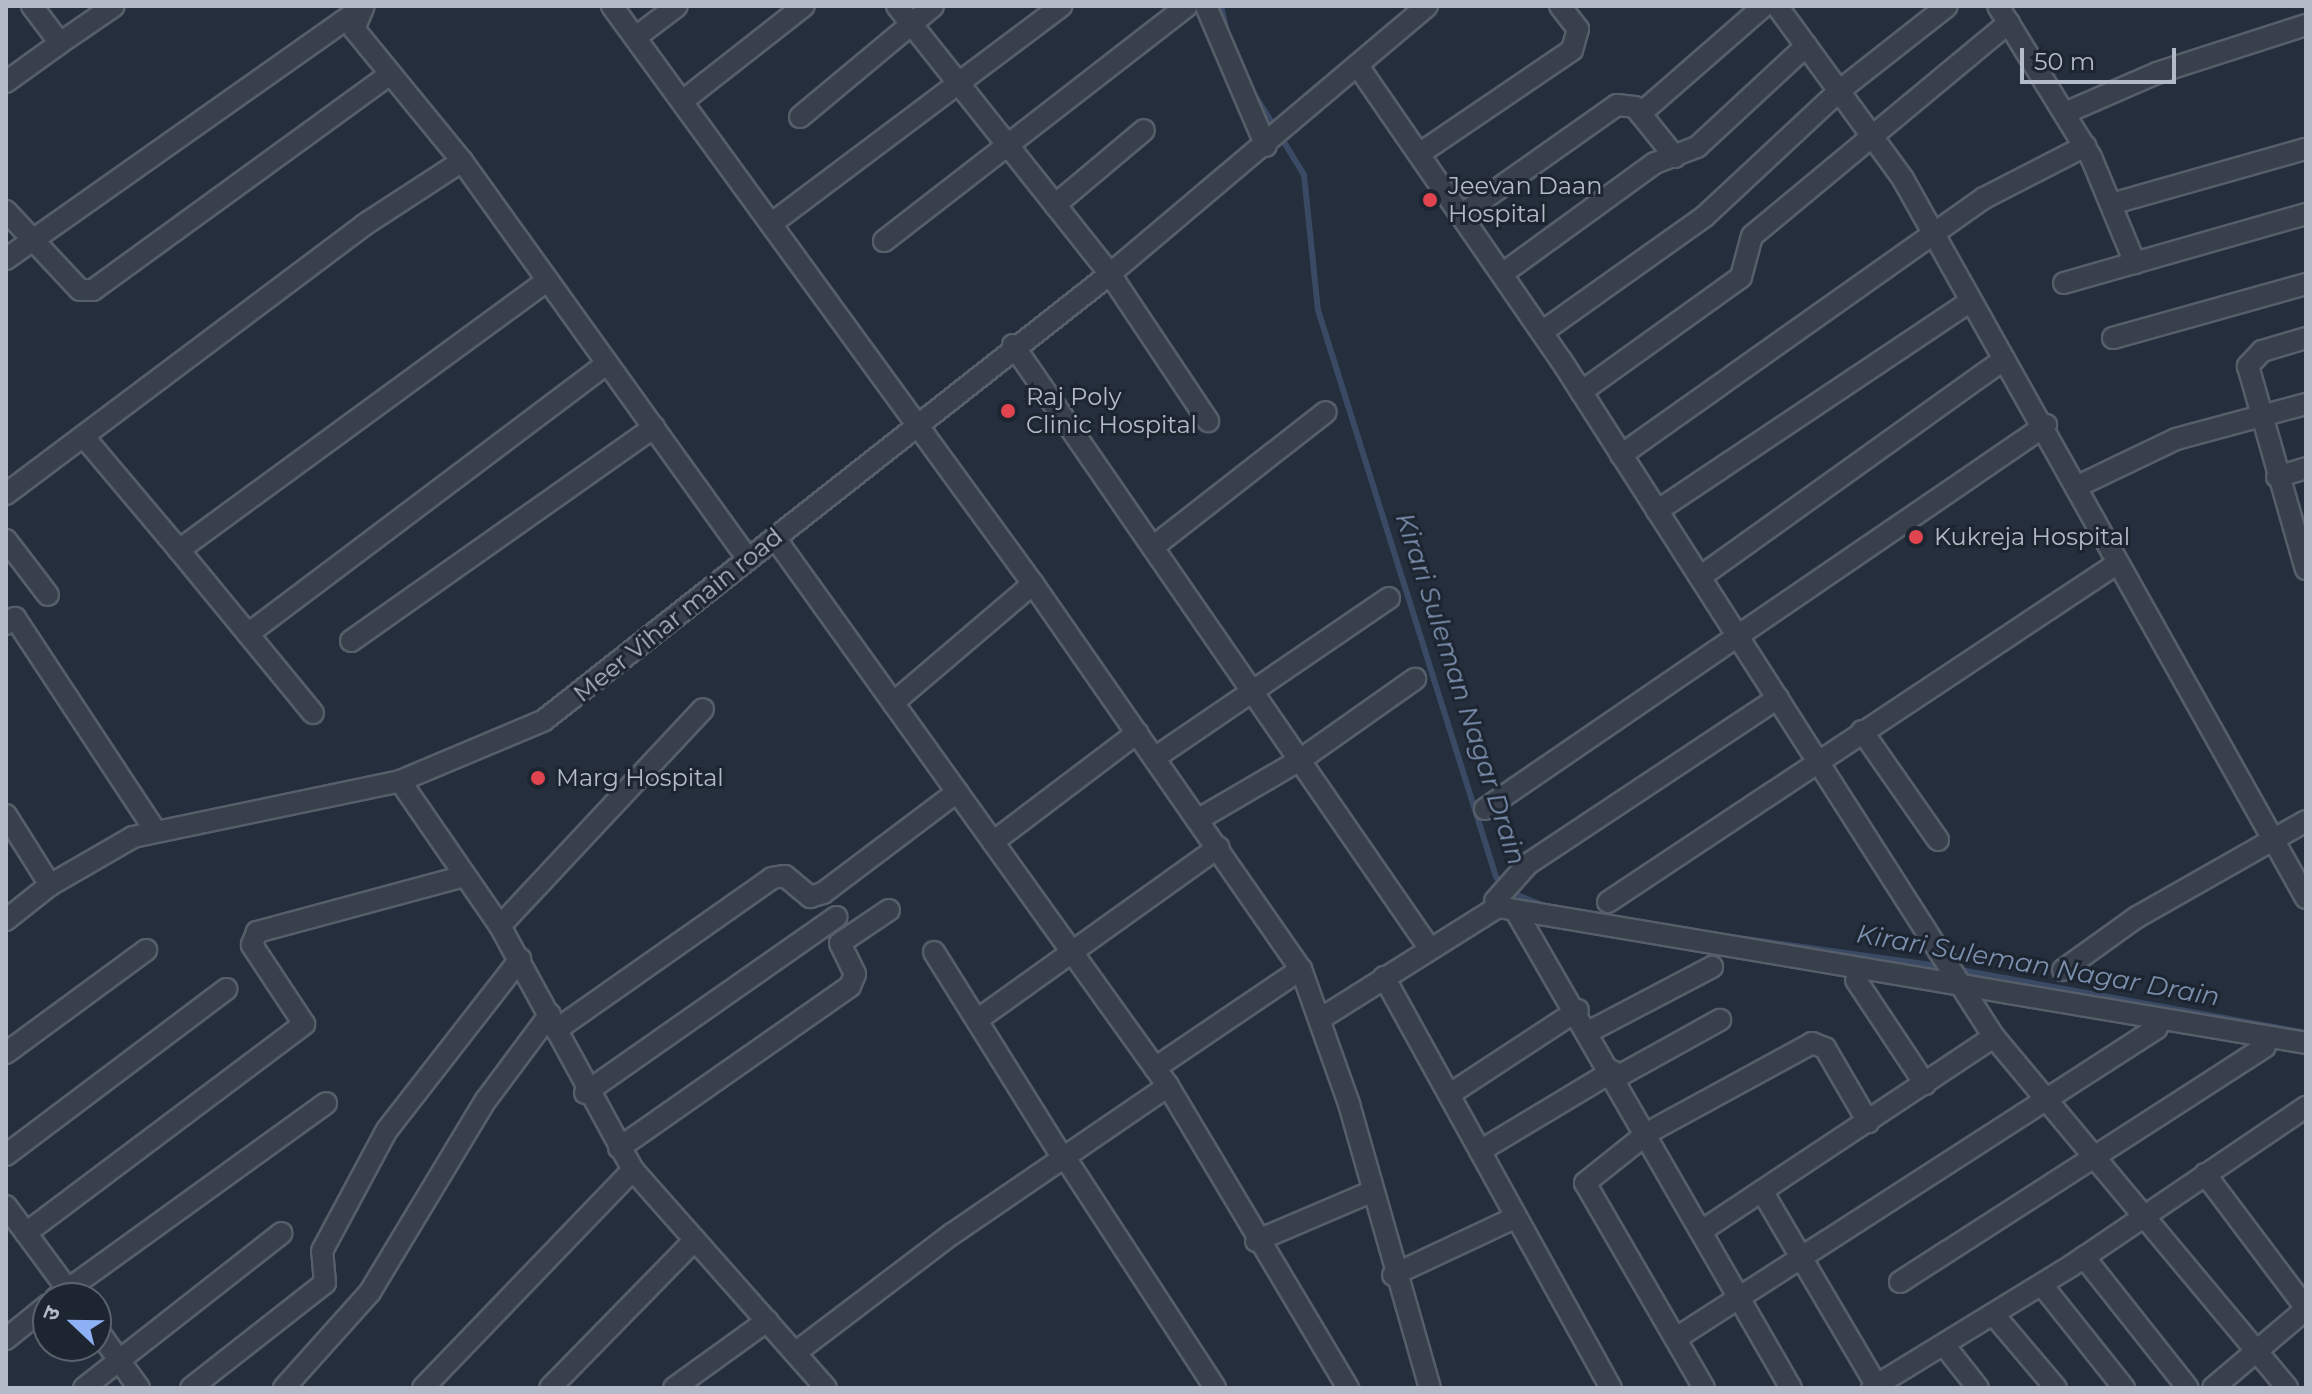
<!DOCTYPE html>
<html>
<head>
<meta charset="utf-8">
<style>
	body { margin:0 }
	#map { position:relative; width:2312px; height:1394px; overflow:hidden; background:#242e3c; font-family:Montserrat,"Noto Sans Devanagari",sans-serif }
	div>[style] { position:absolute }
	.stream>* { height:6px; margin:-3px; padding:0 3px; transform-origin:3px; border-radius:3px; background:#3a4a64 }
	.roads { filter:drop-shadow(2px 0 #565e6a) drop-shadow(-2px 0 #565e6a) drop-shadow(0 2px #565e6a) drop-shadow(0 -2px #565e6a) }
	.street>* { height:20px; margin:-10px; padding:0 10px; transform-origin:10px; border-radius:10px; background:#38404c }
	.dots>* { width:22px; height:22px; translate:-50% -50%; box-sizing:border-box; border:4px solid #1d2531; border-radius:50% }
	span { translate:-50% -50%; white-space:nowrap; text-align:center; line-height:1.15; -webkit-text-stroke:6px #1d2531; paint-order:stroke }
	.poi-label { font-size:24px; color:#b4bbc8 }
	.left { translate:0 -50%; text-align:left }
	.street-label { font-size:24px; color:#b4bbc8 }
	.water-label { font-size:26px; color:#7c90ae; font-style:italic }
	.frame { position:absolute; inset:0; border:8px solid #b4bbc8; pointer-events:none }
	.north { position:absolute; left:32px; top:1282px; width:80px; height:80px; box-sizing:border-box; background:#1d2531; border:2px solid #59616d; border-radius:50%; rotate:292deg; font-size:22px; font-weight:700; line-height:32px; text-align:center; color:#b4bbc8 }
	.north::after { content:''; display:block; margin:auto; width:28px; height:36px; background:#8db1f4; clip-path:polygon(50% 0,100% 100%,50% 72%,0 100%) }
	.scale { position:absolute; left:2020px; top:48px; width:156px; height:36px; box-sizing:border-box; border:4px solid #b4bbc8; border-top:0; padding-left:10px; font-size:24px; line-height:28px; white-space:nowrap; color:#b4bbc8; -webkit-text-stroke:6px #1d2531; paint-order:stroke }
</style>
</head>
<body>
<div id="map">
	<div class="stream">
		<div style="left:1221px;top:6px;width:31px;rotate:77deg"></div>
		<div style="left:1253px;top:93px;width:40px;rotate:57.1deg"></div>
		<div style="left:1281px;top:137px;width:44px;rotate:58.8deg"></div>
		<div style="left:1304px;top:175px;width:136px;rotate:84.1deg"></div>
		<div style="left:1318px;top:310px;width:594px;rotate:72.57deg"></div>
		<div style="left:1496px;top:877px;width:21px;rotate:47deg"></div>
		<div style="left:1510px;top:892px;width:38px;rotate:22deg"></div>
		<div style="left:1746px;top:939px;width:200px;rotate:8deg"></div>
		<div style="left:1955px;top:969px;width:357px;rotate:10.3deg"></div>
	</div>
	<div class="roads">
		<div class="street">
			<div style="left:32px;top:6px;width:46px;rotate:52.9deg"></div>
			<div style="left:60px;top:43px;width:65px;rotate:-34.4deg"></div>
			<div style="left:612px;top:6px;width:715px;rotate:53.93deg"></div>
			<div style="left:1033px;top:584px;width:469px;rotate:55.2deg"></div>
			<div style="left:1301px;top:969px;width:143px;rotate:70.4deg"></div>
			<div style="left:1349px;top:1104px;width:295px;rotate:74.1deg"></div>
			<div style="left:897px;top:6px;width:342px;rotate:51.5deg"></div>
			<div style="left:1110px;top:274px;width:177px;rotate:56.3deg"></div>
			<div style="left:1206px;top:6px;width:152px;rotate:66.8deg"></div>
			<div style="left:1777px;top:6px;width:214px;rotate:53.9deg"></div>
			<div style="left:1903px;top:179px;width:824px;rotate:60.73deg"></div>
			<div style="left:1998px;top:6px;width:177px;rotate:58.4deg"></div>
			<div style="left:2091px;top:157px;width:115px;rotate:67.5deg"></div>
			<div style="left:636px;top:37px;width:51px;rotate:-37.1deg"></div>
			<div style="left:1360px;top:69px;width:354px;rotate:55.4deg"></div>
			<div style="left:1561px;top:360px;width:804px;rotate:57.4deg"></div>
			<div style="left:1994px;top:1037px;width:457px;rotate:50.1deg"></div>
			<div style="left:6px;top:82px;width:67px;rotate:-35.8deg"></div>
			<div style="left:684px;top:100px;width:152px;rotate:-38.1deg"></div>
			<div style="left:2065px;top:113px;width:100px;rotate:-23.5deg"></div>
			<div style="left:2157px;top:73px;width:157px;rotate:-17.9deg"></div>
			<div style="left:1640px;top:114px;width:164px;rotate:-41.1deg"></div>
			<div style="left:800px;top:117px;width:173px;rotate:-39.8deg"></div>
			<div style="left:1419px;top:154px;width:185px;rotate:-34.2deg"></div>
			<div style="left:1572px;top:50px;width:22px;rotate:-74deg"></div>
			<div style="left:1578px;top:29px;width:29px;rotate:-128deg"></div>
			<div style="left:462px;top:161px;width:490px;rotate:54.3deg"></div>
			<div style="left:2111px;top:204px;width:203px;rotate:-15.8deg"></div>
			<div style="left:1055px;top:205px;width:116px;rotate:-40.1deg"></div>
			<div style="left:6px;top:211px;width:108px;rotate:46.9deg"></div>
			<div style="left:80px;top:290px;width:13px"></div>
			<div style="left:93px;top:290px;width:367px;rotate:-36deg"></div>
			<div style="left:1461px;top:215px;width:191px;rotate:-35.2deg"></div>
			<div style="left:1617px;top:105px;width:18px;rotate:6deg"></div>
			<div style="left:1635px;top:107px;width:64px;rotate:51.3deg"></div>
			<div style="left:771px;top:224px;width:363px;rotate:-36.9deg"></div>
			<div style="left:884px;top:241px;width:383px;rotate:-37.8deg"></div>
			<div style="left:6px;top:259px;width:428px;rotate:-35.2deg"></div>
			<div style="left:1502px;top:274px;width:189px;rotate:-36deg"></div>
			<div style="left:1655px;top:163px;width:45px;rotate:-20.9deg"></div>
			<div style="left:1697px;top:147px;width:149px;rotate:-42.8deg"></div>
			<div style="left:2064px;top:283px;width:252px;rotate:-15.9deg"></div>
			<div style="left:1542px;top:332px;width:200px;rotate:-35.4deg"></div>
			<div style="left:1705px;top:216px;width:183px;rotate:-43deg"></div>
			<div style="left:1839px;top:91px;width:137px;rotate:-38.2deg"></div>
			<div style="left:2113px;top:338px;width:200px;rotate:-15.6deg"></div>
			<div style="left:2306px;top:338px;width:46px;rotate:163.5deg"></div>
			<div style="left:2262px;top:351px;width:21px;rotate:133deg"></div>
			<div style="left:2248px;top:366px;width:211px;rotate:74.1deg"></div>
			<div style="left:1013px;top:345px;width:734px;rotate:55.38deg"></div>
			<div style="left:1581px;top:392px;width:197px;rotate:-35.7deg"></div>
			<div style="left:1741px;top:277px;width:42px;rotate:-75deg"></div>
			<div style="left:1752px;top:236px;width:334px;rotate:-39.7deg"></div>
			<div style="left:84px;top:437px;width:148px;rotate:49.9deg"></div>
			<div style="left:179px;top:550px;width:457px;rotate:-36.2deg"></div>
			<div style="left:1621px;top:455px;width:445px;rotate:-35.3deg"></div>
			<div style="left:1984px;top:198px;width:114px;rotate:-27.2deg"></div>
			<div style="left:2277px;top:477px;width:30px;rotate:-17deg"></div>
			<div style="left:2076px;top:487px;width:111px;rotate:-25.6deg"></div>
			<div style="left:2176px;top:439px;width:135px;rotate:-15.1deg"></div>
			<div style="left:6px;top:494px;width:448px;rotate:-36.9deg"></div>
			<div style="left:364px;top:225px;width:117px;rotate:-33.1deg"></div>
			<div style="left:462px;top:161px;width:171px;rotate:-129.3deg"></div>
			<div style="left:354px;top:29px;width:25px;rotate:-67deg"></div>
			<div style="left:1657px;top:511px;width:374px;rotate:-33.8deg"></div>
			<div style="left:775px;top:538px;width:674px;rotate:54.35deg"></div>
			<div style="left:1168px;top:1086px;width:352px;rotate:59.2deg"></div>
			<div style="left:6px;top:540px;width:69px;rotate:52.6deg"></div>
			<div style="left:1153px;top:547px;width:219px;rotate:-38deg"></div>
			<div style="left:179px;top:550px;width:211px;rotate:50.6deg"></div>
			<div style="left:1700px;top:577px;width:374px;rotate:-35.6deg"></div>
			<div style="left:6px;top:624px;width:11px;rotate:-34deg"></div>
			<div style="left:15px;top:618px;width:256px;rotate:56.6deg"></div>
			<div style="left:248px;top:634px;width:450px;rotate:-37deg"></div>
			<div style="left:351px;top:641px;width:371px;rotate:-35.2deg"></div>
			<div style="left:893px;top:703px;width:184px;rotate:-40.4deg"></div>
			<div style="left:1862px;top:731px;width:133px;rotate:55.1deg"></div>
			<div style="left:1156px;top:757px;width:282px;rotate:-34.3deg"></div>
			<div style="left:400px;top:781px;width:176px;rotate:55.4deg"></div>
			<div style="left:500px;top:926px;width:278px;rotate:61.4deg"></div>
			<div style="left:633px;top:1170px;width:291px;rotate:48.5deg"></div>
			<div style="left:1485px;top:809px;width:680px;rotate:-34.39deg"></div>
			<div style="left:6px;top:815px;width:83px;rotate:57.8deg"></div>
			<div style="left:1199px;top:819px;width:117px;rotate:-30.3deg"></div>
			<div style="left:1300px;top:760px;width:141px;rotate:-35.2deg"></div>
			<div style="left:993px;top:842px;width:181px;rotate:-37.1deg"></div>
			<div style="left:1495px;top:901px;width:50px;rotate:-48.3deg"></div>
			<div style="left:1528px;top:864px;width:300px;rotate:-33.6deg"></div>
			<div style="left:1608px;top:902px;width:612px;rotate:-33.61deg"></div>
			<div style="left:1518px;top:915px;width:546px;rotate:60.01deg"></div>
			<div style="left:6px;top:920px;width:56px;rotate:-38.5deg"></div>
			<div style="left:50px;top:885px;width:96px;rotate:-30deg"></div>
			<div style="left:133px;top:837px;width:273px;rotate:-11.8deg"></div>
			<div style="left:400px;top:781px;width:155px;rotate:-22.8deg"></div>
			<div style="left:543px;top:721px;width:722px;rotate:-38.25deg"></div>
			<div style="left:1110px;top:274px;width:415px;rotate:-40.2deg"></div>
			<div style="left:500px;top:926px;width:297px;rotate:-46.9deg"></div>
			<div style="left:934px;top:952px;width:245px;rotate:58deg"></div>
			<div style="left:2063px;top:970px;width:91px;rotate:-35.6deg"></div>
			<div style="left:2137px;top:917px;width:194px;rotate:-29.6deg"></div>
			<div style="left:1384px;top:977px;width:470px;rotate:61.1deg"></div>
			<div style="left:1856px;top:980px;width:125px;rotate:56.4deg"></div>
			<div style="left:1320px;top:1019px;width:210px;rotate:-32.2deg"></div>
			<div style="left:1498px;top:907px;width:819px;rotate:9.55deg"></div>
			<div style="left:977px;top:1020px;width:297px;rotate:-35.6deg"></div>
			<div style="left:556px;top:1030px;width:264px;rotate:-35.1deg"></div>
			<div style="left:772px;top:878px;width:13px;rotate:-9deg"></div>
			<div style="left:785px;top:876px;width:33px;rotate:40deg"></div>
			<div style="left:810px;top:897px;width:14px;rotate:-17deg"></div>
			<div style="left:823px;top:893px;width:168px;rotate:-37deg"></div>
			<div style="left:1590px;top:1031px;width:138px;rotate:-27.7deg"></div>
			<div style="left:6px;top:1053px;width:174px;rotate:-36.3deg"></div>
			<div style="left:1155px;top:1068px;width:176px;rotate:-34.1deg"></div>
			<div style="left:1617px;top:1077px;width:118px;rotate:-29deg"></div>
			<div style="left:585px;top:1093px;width:307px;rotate:-35deg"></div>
			<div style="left:1450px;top:1094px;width:153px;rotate:-33.3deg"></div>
			<div style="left:619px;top:1148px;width:282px;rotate:-35deg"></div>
			<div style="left:850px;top:986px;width:13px;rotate:-67deg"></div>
			<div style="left:855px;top:974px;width:34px;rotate:-116deg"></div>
			<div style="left:840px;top:943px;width:59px;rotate:-34deg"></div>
			<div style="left:1480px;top:1151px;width:155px;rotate:-31deg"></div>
			<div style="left:6px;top:1155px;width:276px;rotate:-37deg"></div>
			<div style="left:1066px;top:1159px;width:273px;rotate:56.9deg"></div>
			<div style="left:2205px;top:1174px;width:168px;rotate:53deg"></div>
			<div style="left:1762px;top:1191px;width:229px;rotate:59.5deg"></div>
			<div style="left:6px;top:1206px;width:114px;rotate:53.5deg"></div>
			<div style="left:1703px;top:1230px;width:349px;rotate:-33.6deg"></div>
			<div style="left:26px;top:1233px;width:348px;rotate:-36.9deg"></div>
			<div style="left:304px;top:1024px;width:95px;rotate:-123.4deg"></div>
			<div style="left:252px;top:945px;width:14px;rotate:-69deg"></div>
			<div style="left:257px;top:932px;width:215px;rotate:-15.1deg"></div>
			<div style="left:1256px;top:1241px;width:127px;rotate:-23.1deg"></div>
			<div style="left:2084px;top:1257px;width:167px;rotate:51.6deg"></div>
			<div style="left:1393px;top:1275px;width:136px;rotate:-25.2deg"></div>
			<div style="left:1900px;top:1282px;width:434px;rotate:-32.8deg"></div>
			<div style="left:2042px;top:1285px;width:132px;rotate:51.5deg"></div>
			<div style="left:56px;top:1298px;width:333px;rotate:-35.8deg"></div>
			<div style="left:1994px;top:1315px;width:96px;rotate:49.7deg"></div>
			<div style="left:96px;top:1328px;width:74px;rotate:54.4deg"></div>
			<div style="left:1678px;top:1337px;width:570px;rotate:-32.83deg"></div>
			<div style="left:6px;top:1339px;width:54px;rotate:-39deg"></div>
			<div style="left:1944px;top:1345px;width:55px;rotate:51.7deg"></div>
			<div style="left:795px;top:1353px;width:197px;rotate:-37.2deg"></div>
			<div style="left:952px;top:1234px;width:262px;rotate:-34.4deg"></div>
			<div style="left:84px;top:1388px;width:251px;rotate:-38.1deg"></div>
			<div style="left:191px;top:1388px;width:170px;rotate:-38.1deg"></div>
			<div style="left:325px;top:1283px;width:32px;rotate:-95deg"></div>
			<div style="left:322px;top:1251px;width:137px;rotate:-61.8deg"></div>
			<div style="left:387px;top:1130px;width:217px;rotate:-52.1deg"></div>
			<div style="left:284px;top:1388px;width:129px;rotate:-48.1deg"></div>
			<div style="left:370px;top:1292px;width:224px;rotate:-58.9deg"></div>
			<div style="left:486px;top:1100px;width:107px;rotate:-53.3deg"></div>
			<div style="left:423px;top:1388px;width:303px;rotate:-46.1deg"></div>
			<div style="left:550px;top:1388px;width:207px;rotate:-45.6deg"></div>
			<div style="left:674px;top:1388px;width:115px;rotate:-35.8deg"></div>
			<div style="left:1704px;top:1388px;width:237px;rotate:-120.1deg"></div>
			<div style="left:1585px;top:1183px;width:82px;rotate:-38.6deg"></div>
			<div style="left:1649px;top:1132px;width:186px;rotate:-28.6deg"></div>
			<div style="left:1812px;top:1043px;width:14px;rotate:21deg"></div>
			<div style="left:1825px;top:1048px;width:86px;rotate:59.8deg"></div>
			<div style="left:1872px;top:1388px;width:233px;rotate:-31.5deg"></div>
			<div style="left:2071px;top:1266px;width:284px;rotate:-34.1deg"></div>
			<div style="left:2213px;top:1388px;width:122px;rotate:-40.3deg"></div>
		</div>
	</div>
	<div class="dots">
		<div style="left:1430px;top:200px;background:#e0444e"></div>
		<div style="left:1008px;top:411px;background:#e0444e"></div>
		<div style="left:1916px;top:537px;background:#e0444e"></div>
		<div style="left:538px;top:778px;background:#e0444e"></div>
	</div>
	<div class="poi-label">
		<span class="left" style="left:1448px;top:200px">Jeevan Daan<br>Hospital</span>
		<span class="left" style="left:1026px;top:411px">Raj Poly<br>Clinic Hospital</span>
		<span class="left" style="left:1934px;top:537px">Kukreja Hospital</span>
		<span class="left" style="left:556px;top:778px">Marg Hospital</span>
	</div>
	<div class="street-label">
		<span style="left:678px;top:615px;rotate:-39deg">Meer Vihar main road</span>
	</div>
	<div class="water-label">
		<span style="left:1460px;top:689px;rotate:72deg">Kirari Suleman Nagar Drain</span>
		<span style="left:2038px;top:966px;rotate:10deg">Kirari Suleman Nagar Drain</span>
	</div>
	<div class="frame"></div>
	<div class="north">उ</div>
	<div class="scale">50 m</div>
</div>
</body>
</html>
